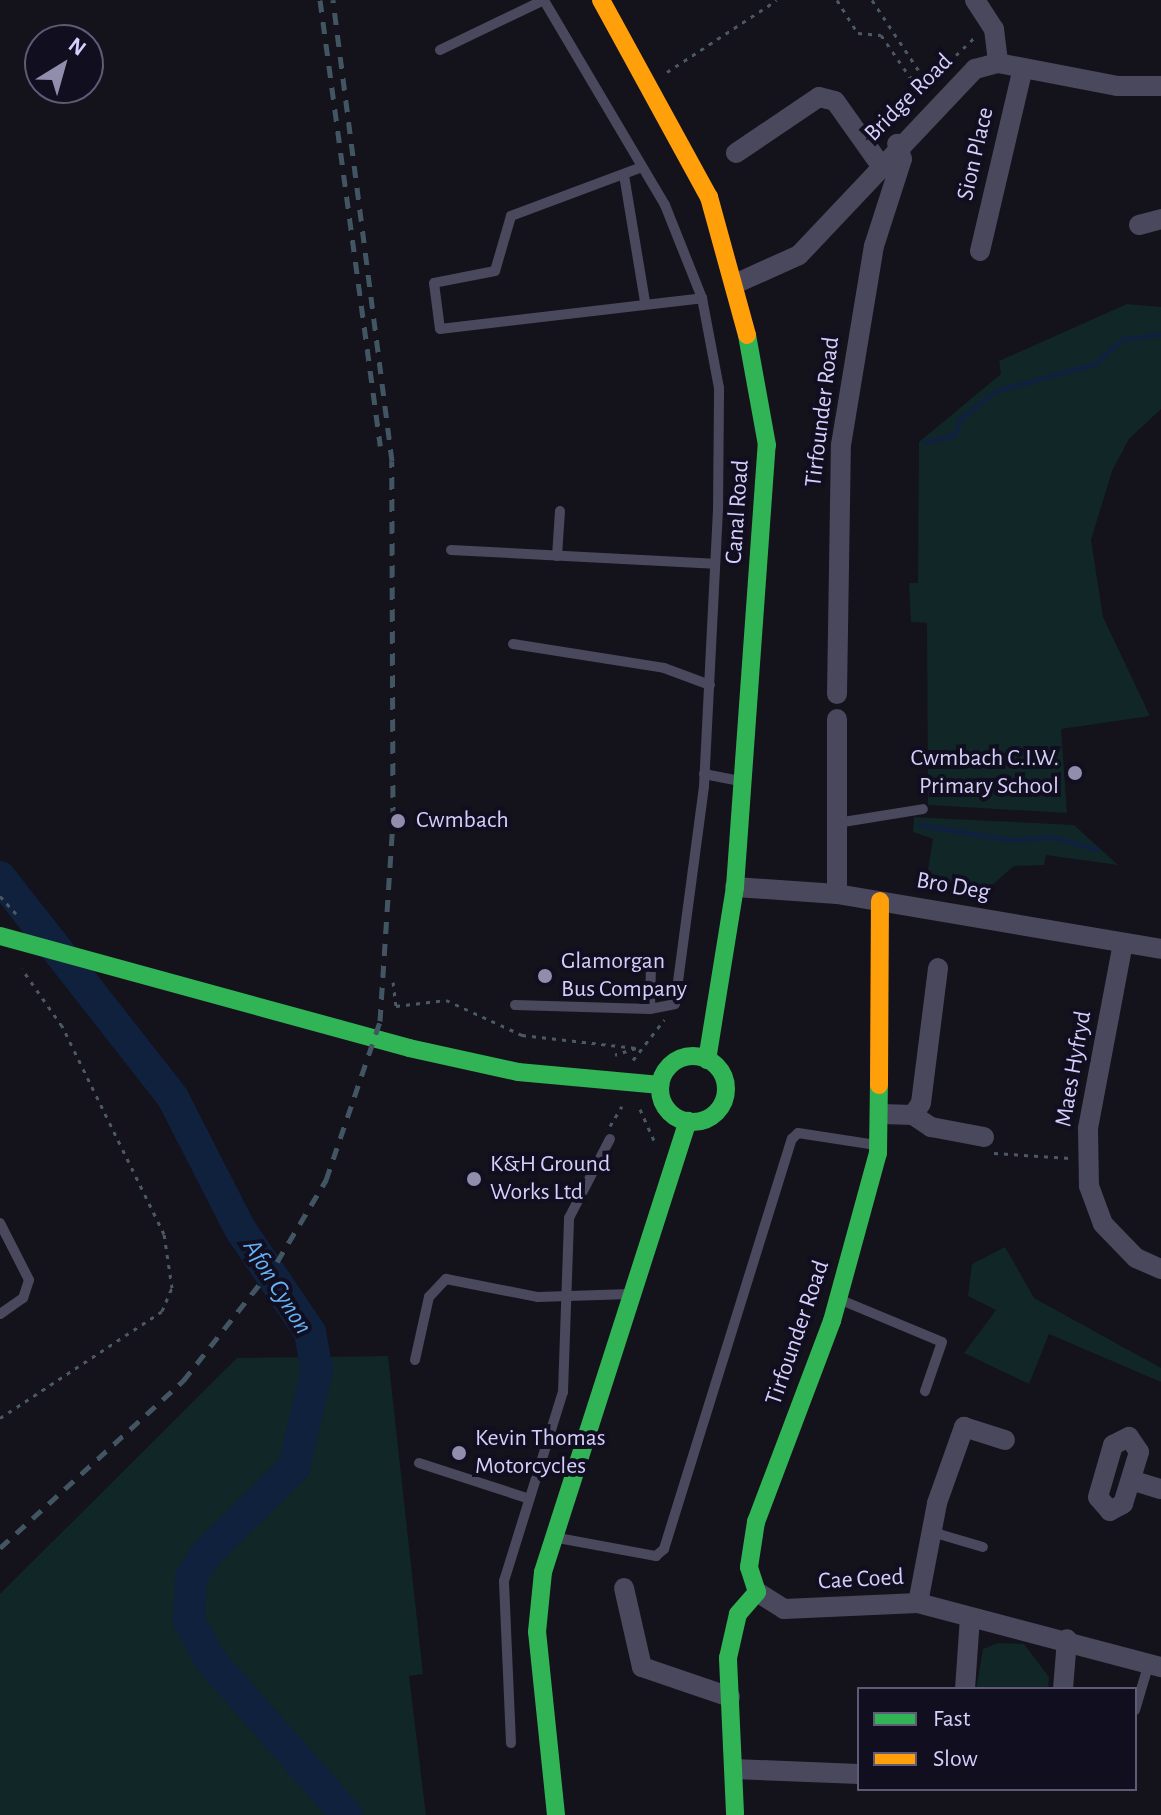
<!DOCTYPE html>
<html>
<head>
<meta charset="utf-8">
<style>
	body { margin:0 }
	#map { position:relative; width:1161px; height:1815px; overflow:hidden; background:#14121b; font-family:"Alegreya Sans",sans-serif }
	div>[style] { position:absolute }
	.green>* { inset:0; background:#112626 }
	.stream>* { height:5px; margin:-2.5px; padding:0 2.5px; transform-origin:2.5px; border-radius:2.5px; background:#10213e }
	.river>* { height:32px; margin:-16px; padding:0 16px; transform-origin:16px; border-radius:16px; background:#10213e }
	.path>* { height:3px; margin-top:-1.5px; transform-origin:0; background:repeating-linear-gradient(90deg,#4b5964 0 4px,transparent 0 10px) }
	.lane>* { height:10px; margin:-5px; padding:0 5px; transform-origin:5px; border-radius:5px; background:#49485c }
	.street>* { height:20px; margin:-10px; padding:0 10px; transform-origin:10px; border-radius:10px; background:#49485c }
	.fast>* { height:18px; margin:-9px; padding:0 9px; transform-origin:9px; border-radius:9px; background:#30b455 }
	.fast>.ring { margin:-9px; padding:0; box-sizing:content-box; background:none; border:18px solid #30b455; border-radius:50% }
	.slow>* { height:18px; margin:-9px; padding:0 9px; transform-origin:9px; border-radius:9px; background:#ff9f0a }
	.rail>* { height:5px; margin-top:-2.5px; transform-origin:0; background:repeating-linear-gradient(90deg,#425563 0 12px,transparent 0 22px) }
	.dots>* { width:22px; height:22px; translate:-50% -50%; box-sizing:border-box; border:4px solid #110e1f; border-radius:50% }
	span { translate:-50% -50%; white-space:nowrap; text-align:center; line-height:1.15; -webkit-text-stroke:8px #110e1f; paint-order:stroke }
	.street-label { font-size:24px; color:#d4cffc }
	.poi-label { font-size:24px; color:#d4cffc }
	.right { translate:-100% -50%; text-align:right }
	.left { translate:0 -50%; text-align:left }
	.water-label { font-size:26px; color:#64b3f6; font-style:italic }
	.legend { position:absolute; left:857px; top:1687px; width:280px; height:104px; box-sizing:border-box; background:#110e1f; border:2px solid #5f5b77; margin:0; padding:10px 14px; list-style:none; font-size:24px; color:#d4cffc }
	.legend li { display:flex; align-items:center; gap:16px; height:40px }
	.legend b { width:40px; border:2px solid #5f5b77 }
	.north { position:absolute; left:24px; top:24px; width:80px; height:80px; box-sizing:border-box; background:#110e1f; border:2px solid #5f5b77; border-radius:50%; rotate:37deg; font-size:22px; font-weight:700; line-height:32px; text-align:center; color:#d4cffc }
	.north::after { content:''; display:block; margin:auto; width:28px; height:36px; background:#918dad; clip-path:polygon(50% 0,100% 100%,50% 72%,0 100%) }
</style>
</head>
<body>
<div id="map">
	<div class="green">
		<div style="clip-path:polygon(1127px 304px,1161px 307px,1161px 409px,1129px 439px,1112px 471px,1091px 540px,1103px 617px,1150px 716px,1061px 729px,1067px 813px,928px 805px,927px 623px,911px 622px,909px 583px,918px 583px,919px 442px,1001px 374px,999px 361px)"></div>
		<div style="clip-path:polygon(914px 817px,1074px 825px,1118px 865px,1046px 855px,1044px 865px,1014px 866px,985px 891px,926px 882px,933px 839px,913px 832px)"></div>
		<div style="clip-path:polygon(1005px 1247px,1034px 1298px,1161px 1368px,1161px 1382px,1049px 1334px,1029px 1384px,964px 1353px,996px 1310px,968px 1296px,972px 1264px)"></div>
		<div style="clip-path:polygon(388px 1356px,423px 1674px,409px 1676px,426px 1815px,0 1815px,0 1594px,237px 1358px)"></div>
		<div style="clip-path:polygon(998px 1643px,1024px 1644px,1049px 1677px,1048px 1689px,976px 1689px,983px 1649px)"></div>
	</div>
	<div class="stream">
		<div style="left:926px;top:442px;width:30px;rotate:-14deg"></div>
		<div style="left:955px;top:435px;width:17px;rotate:-73deg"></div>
		<div style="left:960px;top:419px;width:45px;rotate:-38.7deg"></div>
		<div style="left:995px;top:391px;width:103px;rotate:-15.3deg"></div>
		<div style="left:1094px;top:364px;width:38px;rotate:-41deg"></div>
		<div style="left:1123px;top:339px;width:38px;rotate:-7deg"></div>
		<div style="left:920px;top:825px;width:92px;rotate:9.4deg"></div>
		<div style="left:1011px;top:840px;width:42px;rotate:-4.1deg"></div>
		<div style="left:1053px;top:837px;width:45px;rotate:15.6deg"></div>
	</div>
	<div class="river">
		<div style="left:0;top:877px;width:281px;rotate:51.9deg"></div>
		<div style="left:173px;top:1098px;width:147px;rotate:62.9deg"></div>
		<div style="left:240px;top:1229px;width:125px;rotate:55.8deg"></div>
		<div style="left:310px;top:1332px;width:39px;rotate:80deg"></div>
		<div style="left:317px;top:1370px;width:100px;rotate:103.3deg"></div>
		<div style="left:294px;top:1467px;width:124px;rotate:135.3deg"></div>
		<div style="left:206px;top:1554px;width:28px;rotate:122deg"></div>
		<div style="left:191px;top:1578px;width:43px;rotate:92.7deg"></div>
		<div style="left:189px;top:1621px;width:46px;rotate:61.2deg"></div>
		<div style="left:211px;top:1661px;width:205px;rotate:48.6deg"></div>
	</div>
	<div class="path">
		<div style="left:837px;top:0;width:39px;rotate:58deg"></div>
		<div style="left:858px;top:33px;width:23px;rotate:5deg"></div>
		<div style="left:881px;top:35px;width:51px;rotate:55.4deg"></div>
		<div style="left:910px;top:77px;width:18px;rotate:19deg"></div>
		<div style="left:927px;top:83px;width:69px;rotate:-43.8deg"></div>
		<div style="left:872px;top:0;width:100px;rotate:56.5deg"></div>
		<div style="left:927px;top:83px;width:16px;rotate:112deg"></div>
		<div style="left:667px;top:72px;width:131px;rotate:-33.2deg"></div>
		<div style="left:0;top:896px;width:24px;rotate:48deg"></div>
		<div style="left:393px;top:982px;width:24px;rotate:83deg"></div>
		<div style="left:396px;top:1006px;width:50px;rotate:-6.8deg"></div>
		<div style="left:446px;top:1000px;width:84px;rotate:24.7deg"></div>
		<div style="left:522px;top:1035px;width:115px;rotate:6.5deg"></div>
		<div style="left:636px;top:1048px;width:22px;rotate:162deg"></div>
		<div style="left:633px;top:1060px;width:51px;rotate:-52.2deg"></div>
		<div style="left:640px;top:1109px;width:36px;rotate:66deg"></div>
		<div style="left:610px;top:1126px;width:23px;rotate:-59deg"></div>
		<div style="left:994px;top:1153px;width:76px;rotate:3.8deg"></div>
		<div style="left:0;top:1418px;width:194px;rotate:-33.4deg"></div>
		<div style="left:162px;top:1311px;width:25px;rotate:-67deg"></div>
		<div style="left:172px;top:1288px;width:55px;rotate:-98.4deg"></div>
		<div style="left:164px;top:1234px;width:232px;rotate:-116.1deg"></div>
		<div style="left:62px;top:1026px;width:70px;rotate:-125.1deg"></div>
	</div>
	<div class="lane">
		<div style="left:440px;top:50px;width:115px;rotate:-25.7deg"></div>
		<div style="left:642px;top:167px;width:140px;rotate:159.5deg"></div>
		<div style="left:511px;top:216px;width:57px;rotate:106.2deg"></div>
		<div style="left:495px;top:271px;width:62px;rotate:168.9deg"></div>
		<div style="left:434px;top:283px;width:46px;rotate:82.6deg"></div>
		<div style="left:440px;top:329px;width:264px;rotate:-6.7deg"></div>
		<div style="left:624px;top:175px;width:129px;rotate:80.6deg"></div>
		<div style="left:451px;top:550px;width:263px;rotate:3deg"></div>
		<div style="left:557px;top:556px;width:45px;rotate:-86.2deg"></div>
		<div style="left:513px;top:644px;width:153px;rotate:9deg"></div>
		<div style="left:664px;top:668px;width:49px;rotate:20.3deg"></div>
		<div style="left:704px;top:774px;width:38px;rotate:11deg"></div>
		<div style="left:837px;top:823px;width:87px;rotate:-9.2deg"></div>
		<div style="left:515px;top:1005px;width:135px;rotate:1.7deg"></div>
		<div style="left:650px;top:1009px;width:25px;rotate:-11deg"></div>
		<div style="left:675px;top:1004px;width:220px;rotate:-82.4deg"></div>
		<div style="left:704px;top:786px;width:276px;rotate:-87.1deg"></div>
		<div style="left:718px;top:510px;width:122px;rotate:-89.5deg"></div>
		<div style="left:719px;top:388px;width:92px;rotate:-100.7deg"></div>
		<div style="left:702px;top:298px;width:100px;rotate:-111.7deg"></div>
		<div style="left:665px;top:205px;width:238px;rotate:-120.6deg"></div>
		<div style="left:650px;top:1009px;width:45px;rotate:-88.7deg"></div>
		<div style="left:0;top:1223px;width:64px;rotate:63deg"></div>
		<div style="left:29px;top:1280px;width:19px;rotate:108deg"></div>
		<div style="left:23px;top:1298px;width:28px;rotate:145deg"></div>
		<div style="left:841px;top:1300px;width:109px;rotate:22.6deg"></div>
		<div style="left:942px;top:1342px;width:52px;rotate:109.1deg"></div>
		<div style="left:415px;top:1360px;width:65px;rotate:-77.5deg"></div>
		<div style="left:429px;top:1297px;width:25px;rotate:-47deg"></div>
		<div style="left:446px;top:1279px;width:94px;rotate:11.1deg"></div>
		<div style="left:538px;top:1297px;width:92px;rotate:-1.9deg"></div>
		<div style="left:419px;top:1463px;width:114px;rotate:18deg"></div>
		<div style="left:932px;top:1532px;width:53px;rotate:16.4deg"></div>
		<div style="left:558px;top:1538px;width:100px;rotate:10.4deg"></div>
		<div style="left:656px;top:1556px;width:11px;rotate:-41deg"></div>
		<div style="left:664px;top:1549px;width:430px;rotate:-72.7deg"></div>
		<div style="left:792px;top:1139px;width:8px;rotate:-45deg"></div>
		<div style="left:798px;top:1133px;width:79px;rotate:8.7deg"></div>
		<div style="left:1135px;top:1710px;width:49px;rotate:-73.4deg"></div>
		<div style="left:511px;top:1743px;width:162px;rotate:-92.5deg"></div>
		<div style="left:504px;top:1581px;width:198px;rotate:-72.7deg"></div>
		<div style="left:563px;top:1392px;width:174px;rotate:-88deg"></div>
		<div style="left:569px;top:1218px;width:89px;rotate:-62.6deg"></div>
	</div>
	<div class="street">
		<div style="left:975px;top:0;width:35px;rotate:57deg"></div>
		<div style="left:994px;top:29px;width:34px;rotate:83deg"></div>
		<div style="left:736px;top:153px;width:100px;rotate:-34deg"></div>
		<div style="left:819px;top:97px;width:16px;rotate:14deg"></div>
		<div style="left:835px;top:101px;width:76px;rotate:54.6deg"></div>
		<div style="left:1139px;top:225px;width:23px;rotate:-15deg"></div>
		<div style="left:980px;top:251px;width:188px;rotate:-76.8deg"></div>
		<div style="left:737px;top:283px;width:68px;rotate:-24.3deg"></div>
		<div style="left:799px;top:255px;width:256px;rotate:-46.6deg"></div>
		<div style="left:975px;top:69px;width:24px;rotate:-15deg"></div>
		<div style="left:998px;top:63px;width:121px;rotate:10.9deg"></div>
		<div style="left:1117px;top:86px;width:44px"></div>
		<div style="left:837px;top:694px;width:249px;rotate:-89.1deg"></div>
		<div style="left:841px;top:445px;width:202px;rotate:-80.6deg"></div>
		<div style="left:874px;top:246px;width:91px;rotate:-72.2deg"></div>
		<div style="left:902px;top:159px;width:16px;rotate:-108deg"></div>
		<div style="left:837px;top:719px;width:175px;rotate:90deg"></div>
		<div style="left:735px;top:887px;width:102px;rotate:3.9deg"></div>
		<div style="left:837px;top:894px;width:329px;rotate:9.6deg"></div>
		<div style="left:1123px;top:943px;width:189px;rotate:100.7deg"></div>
		<div style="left:1088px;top:1129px;width:57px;rotate:89deg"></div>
		<div style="left:1089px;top:1186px;width:40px;rotate:69.8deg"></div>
		<div style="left:1103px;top:1224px;width:47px;rotate:45.9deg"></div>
		<div style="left:1136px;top:1258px;width:27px;rotate:24deg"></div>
		<div style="left:882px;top:1114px;width:31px;rotate:2deg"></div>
		<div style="left:913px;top:1115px;width:22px;rotate:34deg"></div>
		<div style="left:931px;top:1127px;width:54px;rotate:10.7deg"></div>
		<div style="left:913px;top:1115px;width:14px;rotate:-56deg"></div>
		<div style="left:921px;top:1103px;width:136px;rotate:-82.8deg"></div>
		<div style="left:1129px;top:1437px;width:18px;rotate:56deg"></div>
		<div style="left:1139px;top:1452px;width:54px;rotate:107.1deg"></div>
		<div style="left:1123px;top:1504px;width:15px;rotate:152deg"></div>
		<div style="left:1110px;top:1511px;width:18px;rotate:-131deg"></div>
		<div style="left:1098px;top:1497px;width:54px;rotate:-73.9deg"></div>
		<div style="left:1113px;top:1445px;width:18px;rotate:-27deg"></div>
		<div style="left:1131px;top:1480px;width:31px;rotate:17deg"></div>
		<div style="left:624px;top:1588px;width:81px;rotate:77.2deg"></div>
		<div style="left:642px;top:1667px;width:93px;rotate:18.8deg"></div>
		<div style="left:757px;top:1592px;width:32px;rotate:32deg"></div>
		<div style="left:784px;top:1609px;width:134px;rotate:-2.6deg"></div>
		<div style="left:918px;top:1603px;width:251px;rotate:14.8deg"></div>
		<div style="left:918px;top:1603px;width:102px;rotate:-79.2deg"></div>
		<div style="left:937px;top:1503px;width:81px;rotate:-70.4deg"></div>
		<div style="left:964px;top:1427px;width:43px;rotate:17.6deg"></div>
		<div style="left:965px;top:1689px;width:71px;rotate:-86deg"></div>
		<div style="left:1063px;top:1689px;width:50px;rotate:-85.4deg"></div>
		<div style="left:734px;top:1769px;width:125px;rotate:2.3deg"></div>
	</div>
	<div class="fast">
		<div style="left:0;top:936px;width:424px;rotate:15.3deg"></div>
		<div style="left:409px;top:1048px;width:112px;rotate:12.4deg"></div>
		<div style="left:518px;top:1072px;width:143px;rotate:5.2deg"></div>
		<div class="ring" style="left:660px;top:1056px;width:48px;height:48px"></div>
		<div style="left:707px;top:1060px;width:175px;rotate:-80.8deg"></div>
		<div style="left:735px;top:887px;width:443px;rotate:-85.9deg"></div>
		<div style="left:767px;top:445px;width:112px;rotate:-100.3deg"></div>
		<div style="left:735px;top:1813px;width:155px;rotate:-92.6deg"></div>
		<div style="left:728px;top:1658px;width:45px;rotate:-77.2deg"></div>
		<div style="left:738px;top:1614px;width:29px;rotate:-49deg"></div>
		<div style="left:757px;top:1592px;width:26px;rotate:-108deg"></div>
		<div style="left:749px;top:1567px;width:46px;rotate:-81.2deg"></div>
		<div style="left:756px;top:1522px;width:215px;rotate:-69.3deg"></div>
		<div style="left:832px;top:1321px;width:174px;rotate:-74.7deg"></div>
		<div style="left:878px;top:1153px;width:68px;rotate:-89.2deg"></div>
		<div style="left:556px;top:1815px;width:184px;rotate:-95.9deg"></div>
		<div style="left:537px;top:1632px;width:60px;rotate:-84.3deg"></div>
		<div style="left:543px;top:1572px;width:474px;rotate:-72.2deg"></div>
	</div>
	<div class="slow">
		<div style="left:601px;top:0;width:225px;rotate:61.3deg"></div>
		<div style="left:709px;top:197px;width:143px;rotate:74.6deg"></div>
		<div style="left:879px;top:1085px;width:184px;rotate:-89.7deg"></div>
	</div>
	<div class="rail">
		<div style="left:320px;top:0;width:450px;rotate:82.3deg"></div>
		<div style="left:0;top:1548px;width:248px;rotate:-42.4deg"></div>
		<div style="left:183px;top:1381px;width:152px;rotate:-51.7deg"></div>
		<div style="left:277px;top:1262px;width:96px;rotate:-59.1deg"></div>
		<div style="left:326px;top:1180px;width:168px;rotate:-71.2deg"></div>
		<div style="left:380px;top:1021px;width:202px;rotate:-86.3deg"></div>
		<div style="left:393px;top:819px;width:358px;rotate:-90.2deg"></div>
		<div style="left:392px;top:461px;width:465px;rotate:-97.3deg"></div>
	</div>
	<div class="dots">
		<div style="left:1075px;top:773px;background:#918dad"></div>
		<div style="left:398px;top:821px;background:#918dad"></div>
		<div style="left:545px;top:976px;background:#918dad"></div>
		<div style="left:474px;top:1179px;background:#918dad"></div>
		<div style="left:459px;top:1453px;background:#918dad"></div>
	</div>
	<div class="street-label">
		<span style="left:909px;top:98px;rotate:-45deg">Bridge Road</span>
		<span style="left:976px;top:154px;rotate:-77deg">Sion Place</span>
		<span style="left:823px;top:412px;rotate:-83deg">Tirfounder Road</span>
		<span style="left:738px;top:512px;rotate:-86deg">Canal Road</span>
		<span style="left:953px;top:887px;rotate:10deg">Bro Deg</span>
		<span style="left:1074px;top:1069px;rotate:-80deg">Maes Hyfryd</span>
		<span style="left:798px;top:1333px;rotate:-71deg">Tirfounder Road</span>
		<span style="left:861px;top:1580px;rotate:-3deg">Cae Coed</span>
	</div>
	<div class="poi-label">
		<span class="right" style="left:1059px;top:773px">Cwmbach C.I.W.<br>Primary School</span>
		<span class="left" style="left:416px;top:821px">Cwmbach</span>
		<span class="left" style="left:561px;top:976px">Glamorgan<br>Bus Company</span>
		<span class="left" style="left:490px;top:1179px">K&amp;H Ground<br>Works Ltd</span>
		<span class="left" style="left:475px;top:1453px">Kevin Thomas<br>Motorcycles</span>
	</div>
	<div class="water-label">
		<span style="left:277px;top:1287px;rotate:58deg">Afon Cynon</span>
	</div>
	<ul class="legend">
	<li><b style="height:10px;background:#30b455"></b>Fast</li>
	<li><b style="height:10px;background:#ff9f0a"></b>Slow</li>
	</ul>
	<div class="north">N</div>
</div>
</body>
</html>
